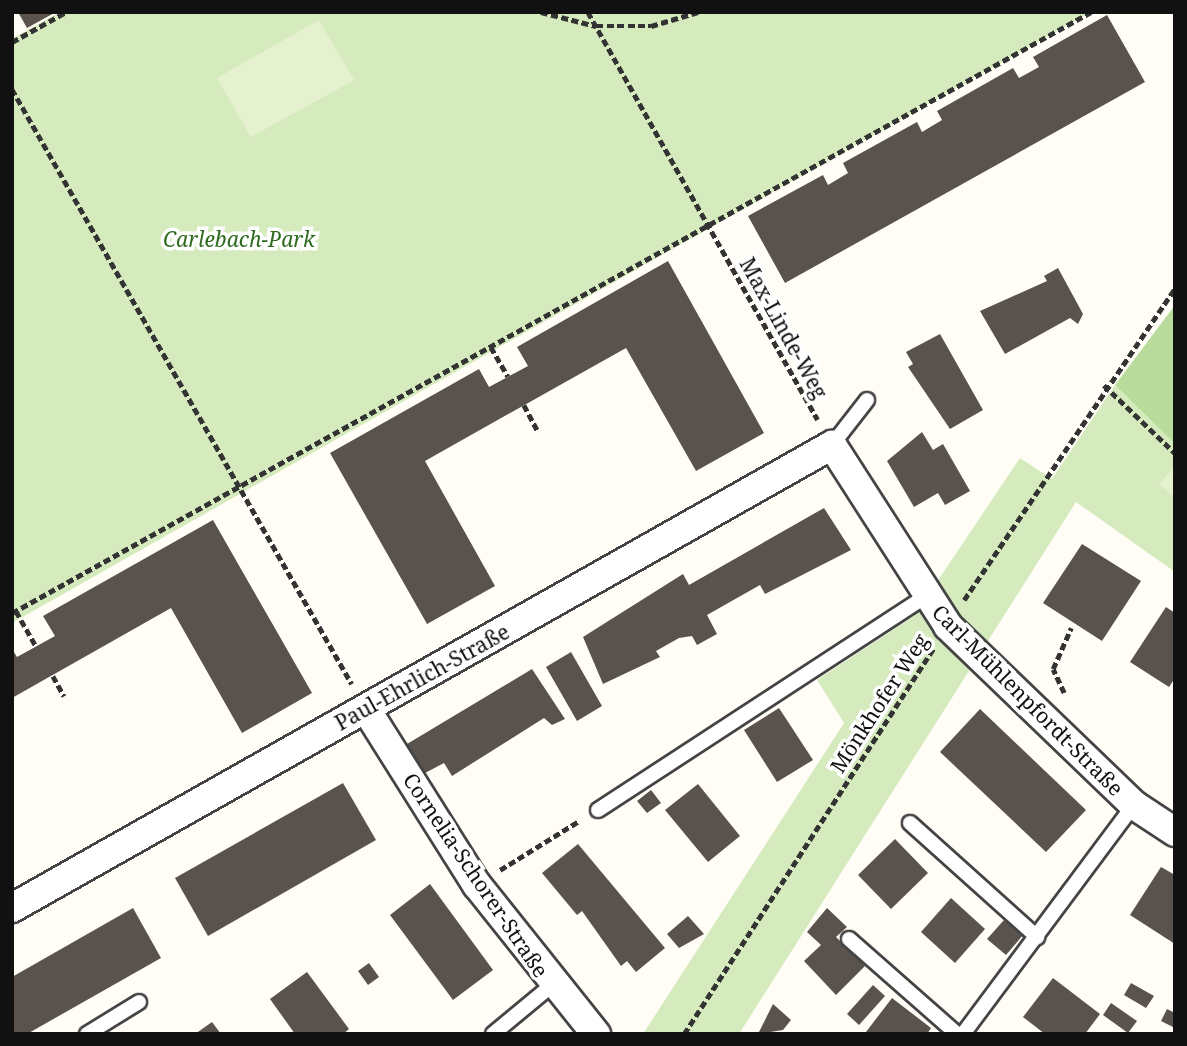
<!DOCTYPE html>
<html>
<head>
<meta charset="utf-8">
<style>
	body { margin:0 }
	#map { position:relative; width:1187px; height:1046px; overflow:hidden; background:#fffdf5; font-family:"Noto Serif",serif }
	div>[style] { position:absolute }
	.green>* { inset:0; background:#d5ebbd }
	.forest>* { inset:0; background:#b9dc9c }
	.pitch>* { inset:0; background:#e6f2cf }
	.building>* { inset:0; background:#5a524d }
	.path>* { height:4.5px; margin-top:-2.25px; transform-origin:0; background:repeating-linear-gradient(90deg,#333 0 7px,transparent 0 10.5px) }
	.roads { filter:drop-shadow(2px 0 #444) drop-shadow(-2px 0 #444) drop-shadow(0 2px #444) drop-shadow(0 -2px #444) }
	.lane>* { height:14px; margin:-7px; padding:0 7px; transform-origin:7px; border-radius:7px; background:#fff }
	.street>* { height:28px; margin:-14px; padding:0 14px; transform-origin:14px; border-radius:14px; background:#fff }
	span { translate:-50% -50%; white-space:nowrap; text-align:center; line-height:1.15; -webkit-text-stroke:7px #fff; paint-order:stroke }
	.park-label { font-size:21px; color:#2f6b1f; font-style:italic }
	.street-label { font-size:21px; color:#111 }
	.frame { position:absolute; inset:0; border:14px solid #111; pointer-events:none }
</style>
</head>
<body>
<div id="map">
	<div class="green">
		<div style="clip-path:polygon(60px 12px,1091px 12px,12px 623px,12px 39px)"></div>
		<div style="clip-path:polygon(1115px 385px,1175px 444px,1175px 572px,1076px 502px,739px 1034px,643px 1034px,844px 723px,817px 680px,914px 616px,1020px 458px,1052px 479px)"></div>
	</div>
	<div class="forest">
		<div style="clip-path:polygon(1175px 305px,1175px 444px,1115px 385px)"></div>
	</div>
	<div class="pitch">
		<div style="clip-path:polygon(319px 20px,354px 80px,251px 137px,217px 78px)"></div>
		<div style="clip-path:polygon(1174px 468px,1175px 469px,1175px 498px,1159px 484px)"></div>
	</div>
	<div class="building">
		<div style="clip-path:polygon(18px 12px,56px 12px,27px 28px)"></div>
		<div style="clip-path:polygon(1107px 15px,1145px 82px,785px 283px,748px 216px,823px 175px,828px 185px,848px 173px,843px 163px,917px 122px,922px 132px,942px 120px,937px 111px,1013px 68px,1019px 78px,1039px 67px,1033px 57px)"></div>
		<div style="clip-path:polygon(668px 261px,764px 433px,696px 471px,626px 348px,471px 435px,425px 461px,495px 586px,427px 624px,330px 453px,479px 369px,489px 387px,528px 366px,517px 347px)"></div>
		<div style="clip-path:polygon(1058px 268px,1083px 314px,1078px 324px,1070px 318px,1005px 354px,980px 311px,1047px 281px,1044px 276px)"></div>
		<div style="clip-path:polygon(940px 334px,983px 410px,950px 429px,908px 367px,913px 364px,906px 352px)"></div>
		<div style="clip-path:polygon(922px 432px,933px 450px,943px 444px,970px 491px,945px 505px,938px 493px,914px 507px,887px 461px)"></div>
		<div style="clip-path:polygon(824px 508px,851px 550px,765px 594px,760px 585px,707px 615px,717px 634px,697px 645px,692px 636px,679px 638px,656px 651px,660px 657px,603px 684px,583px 637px,683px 574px,689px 585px)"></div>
		<div style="clip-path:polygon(213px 520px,312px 693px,242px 733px,171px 608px,12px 698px,12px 649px,17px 657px,55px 636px,43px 616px)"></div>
		<div style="clip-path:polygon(1082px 544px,1141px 581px,1102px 641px,1043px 603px)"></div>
		<div style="clip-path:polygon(1166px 607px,1175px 613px,1175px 678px,1169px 687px,1130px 662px)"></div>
		<div style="clip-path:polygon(571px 652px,602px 706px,577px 721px,546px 667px)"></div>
		<div style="clip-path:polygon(532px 669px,565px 719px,552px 725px,544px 718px,452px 776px,444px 763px,425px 773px,407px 744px)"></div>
		<div style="clip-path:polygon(779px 708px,813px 760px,777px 782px,744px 730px)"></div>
		<div style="clip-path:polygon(980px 709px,1086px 810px,1046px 852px,940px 752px)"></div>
		<div style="clip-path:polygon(343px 783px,376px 840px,208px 936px,175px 878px)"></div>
		<div style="clip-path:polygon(698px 784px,740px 836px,708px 862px,665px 810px)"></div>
		<div style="clip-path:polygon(651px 790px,661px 803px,647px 813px,637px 801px)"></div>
		<div style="clip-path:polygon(895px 839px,928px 873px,891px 909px,858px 875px)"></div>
		<div style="clip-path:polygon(578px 844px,665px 948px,636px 972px,627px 961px,621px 966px,582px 911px,577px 915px,542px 873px)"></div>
		<div style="clip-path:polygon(1161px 867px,1175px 875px,1175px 944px,1130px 915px)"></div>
		<div style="clip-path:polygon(430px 884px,493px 970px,453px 1000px,390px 915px)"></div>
		<div style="clip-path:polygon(951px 898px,985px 929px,955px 963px,921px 932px)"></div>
		<div style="clip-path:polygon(133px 908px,161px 958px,27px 1034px,12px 1034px,12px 977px)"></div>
		<div style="clip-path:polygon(827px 908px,847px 927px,836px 937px,865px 966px,836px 995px,804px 961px,821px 945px,807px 932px)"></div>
		<div style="clip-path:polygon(688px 916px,704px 934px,679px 948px,667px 934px)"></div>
		<div style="clip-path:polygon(1004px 920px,1023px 935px,1006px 955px,987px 939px)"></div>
		<div style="clip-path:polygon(369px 963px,379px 977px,368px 985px,358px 971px)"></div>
		<div style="clip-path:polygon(307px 972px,349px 1029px,343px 1034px,295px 1034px,270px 999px)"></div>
		<div style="clip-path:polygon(1053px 978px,1100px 1014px,1085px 1034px,1045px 1034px,1023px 1017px)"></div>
		<div style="clip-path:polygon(1131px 983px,1154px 996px,1146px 1008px,1124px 995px)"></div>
		<div style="clip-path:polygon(873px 985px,885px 996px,859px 1025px,847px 1014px)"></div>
		<div style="clip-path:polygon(892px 998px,931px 1028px,927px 1034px,866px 1032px)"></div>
		<div style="clip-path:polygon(1111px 1003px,1137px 1021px,1128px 1033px,1103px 1015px)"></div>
		<div style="clip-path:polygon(773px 1004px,791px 1020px,783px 1030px,758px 1034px)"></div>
		<div style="clip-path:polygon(1167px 1009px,1175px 1013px,1173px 1027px,1161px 1021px)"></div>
		<div style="clip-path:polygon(212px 1022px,221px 1034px,195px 1034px)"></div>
	</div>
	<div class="path">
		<div style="left:541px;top:12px;width:57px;rotate:14.3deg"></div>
		<div style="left:596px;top:26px;width:55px"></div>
		<div style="left:651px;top:26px;width:49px;rotate:-16.6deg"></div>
		<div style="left:588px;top:12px;width:468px;rotate:60.6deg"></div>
		<div style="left:12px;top:42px;width:62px;rotate:-29.1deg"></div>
		<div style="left:12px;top:89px;width:685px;rotate:60.26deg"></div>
		<div style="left:491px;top:347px;width:34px;rotate:60deg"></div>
		<div style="left:1104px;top:385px;width:98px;rotate:43.8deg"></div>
		<div style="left:524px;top:405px;width:30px;rotate:62deg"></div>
		<div style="left:964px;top:600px;width:377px;rotate:-55.9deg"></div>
		<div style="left:16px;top:611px;width:40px;rotate:60.3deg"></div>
		<div style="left:12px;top:613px;width:1235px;rotate:-29.12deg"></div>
		<div style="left:53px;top:676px;width:23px;rotate:61deg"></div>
		<div style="left:1064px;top:693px;width:26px;rotate:-115deg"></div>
		<div style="left:1053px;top:669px;width:45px;rotate:-66.3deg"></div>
		<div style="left:500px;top:870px;width:93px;rotate:-31.8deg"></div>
		<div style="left:684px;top:1034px;width:459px;rotate:-57.1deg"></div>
	</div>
	<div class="roads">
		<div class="lane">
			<div style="left:832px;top:445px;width:57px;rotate:-52.1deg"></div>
			<div style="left:598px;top:810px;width:390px;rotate:-33.1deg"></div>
			<div style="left:910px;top:823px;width:171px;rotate:41.9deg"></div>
			<div style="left:849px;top:939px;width:144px;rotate:41.3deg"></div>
			<div style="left:87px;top:1034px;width:61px;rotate:-31.6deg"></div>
			<div style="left:493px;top:1034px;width:75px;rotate:-39.6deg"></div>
			<div style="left:963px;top:1034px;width:286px;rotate:-53.3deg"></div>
		</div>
		<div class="street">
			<div style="left:366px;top:709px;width:208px;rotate:57.8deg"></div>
			<div style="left:477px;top:885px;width:191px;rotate:51.4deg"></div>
			<div style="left:12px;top:908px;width:942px;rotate:-29.45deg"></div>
			<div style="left:832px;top:445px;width:215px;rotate:57.3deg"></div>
			<div style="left:948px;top:626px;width:258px;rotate:43.9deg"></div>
			<div style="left:1134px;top:805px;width:49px;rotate:33.4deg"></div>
		</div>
	</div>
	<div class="park-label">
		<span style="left:239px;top:239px">Carlebach-Park</span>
	</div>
	<div class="street-label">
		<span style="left:784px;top:328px;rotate:61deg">Max-Linde-Weg</span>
		<span style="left:422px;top:677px;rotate:-29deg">Paul-Ehrlich-Straße</span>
		<span style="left:1028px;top:700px;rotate:45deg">Carl-Mühlenpfordt-Straße</span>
		<span style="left:879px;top:703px;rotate:-57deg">Mönkhofer Weg</span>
		<span style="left:476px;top:875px;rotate:56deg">Cornelia-Schorer-Straße</span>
	</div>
	<div class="frame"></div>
</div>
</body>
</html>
